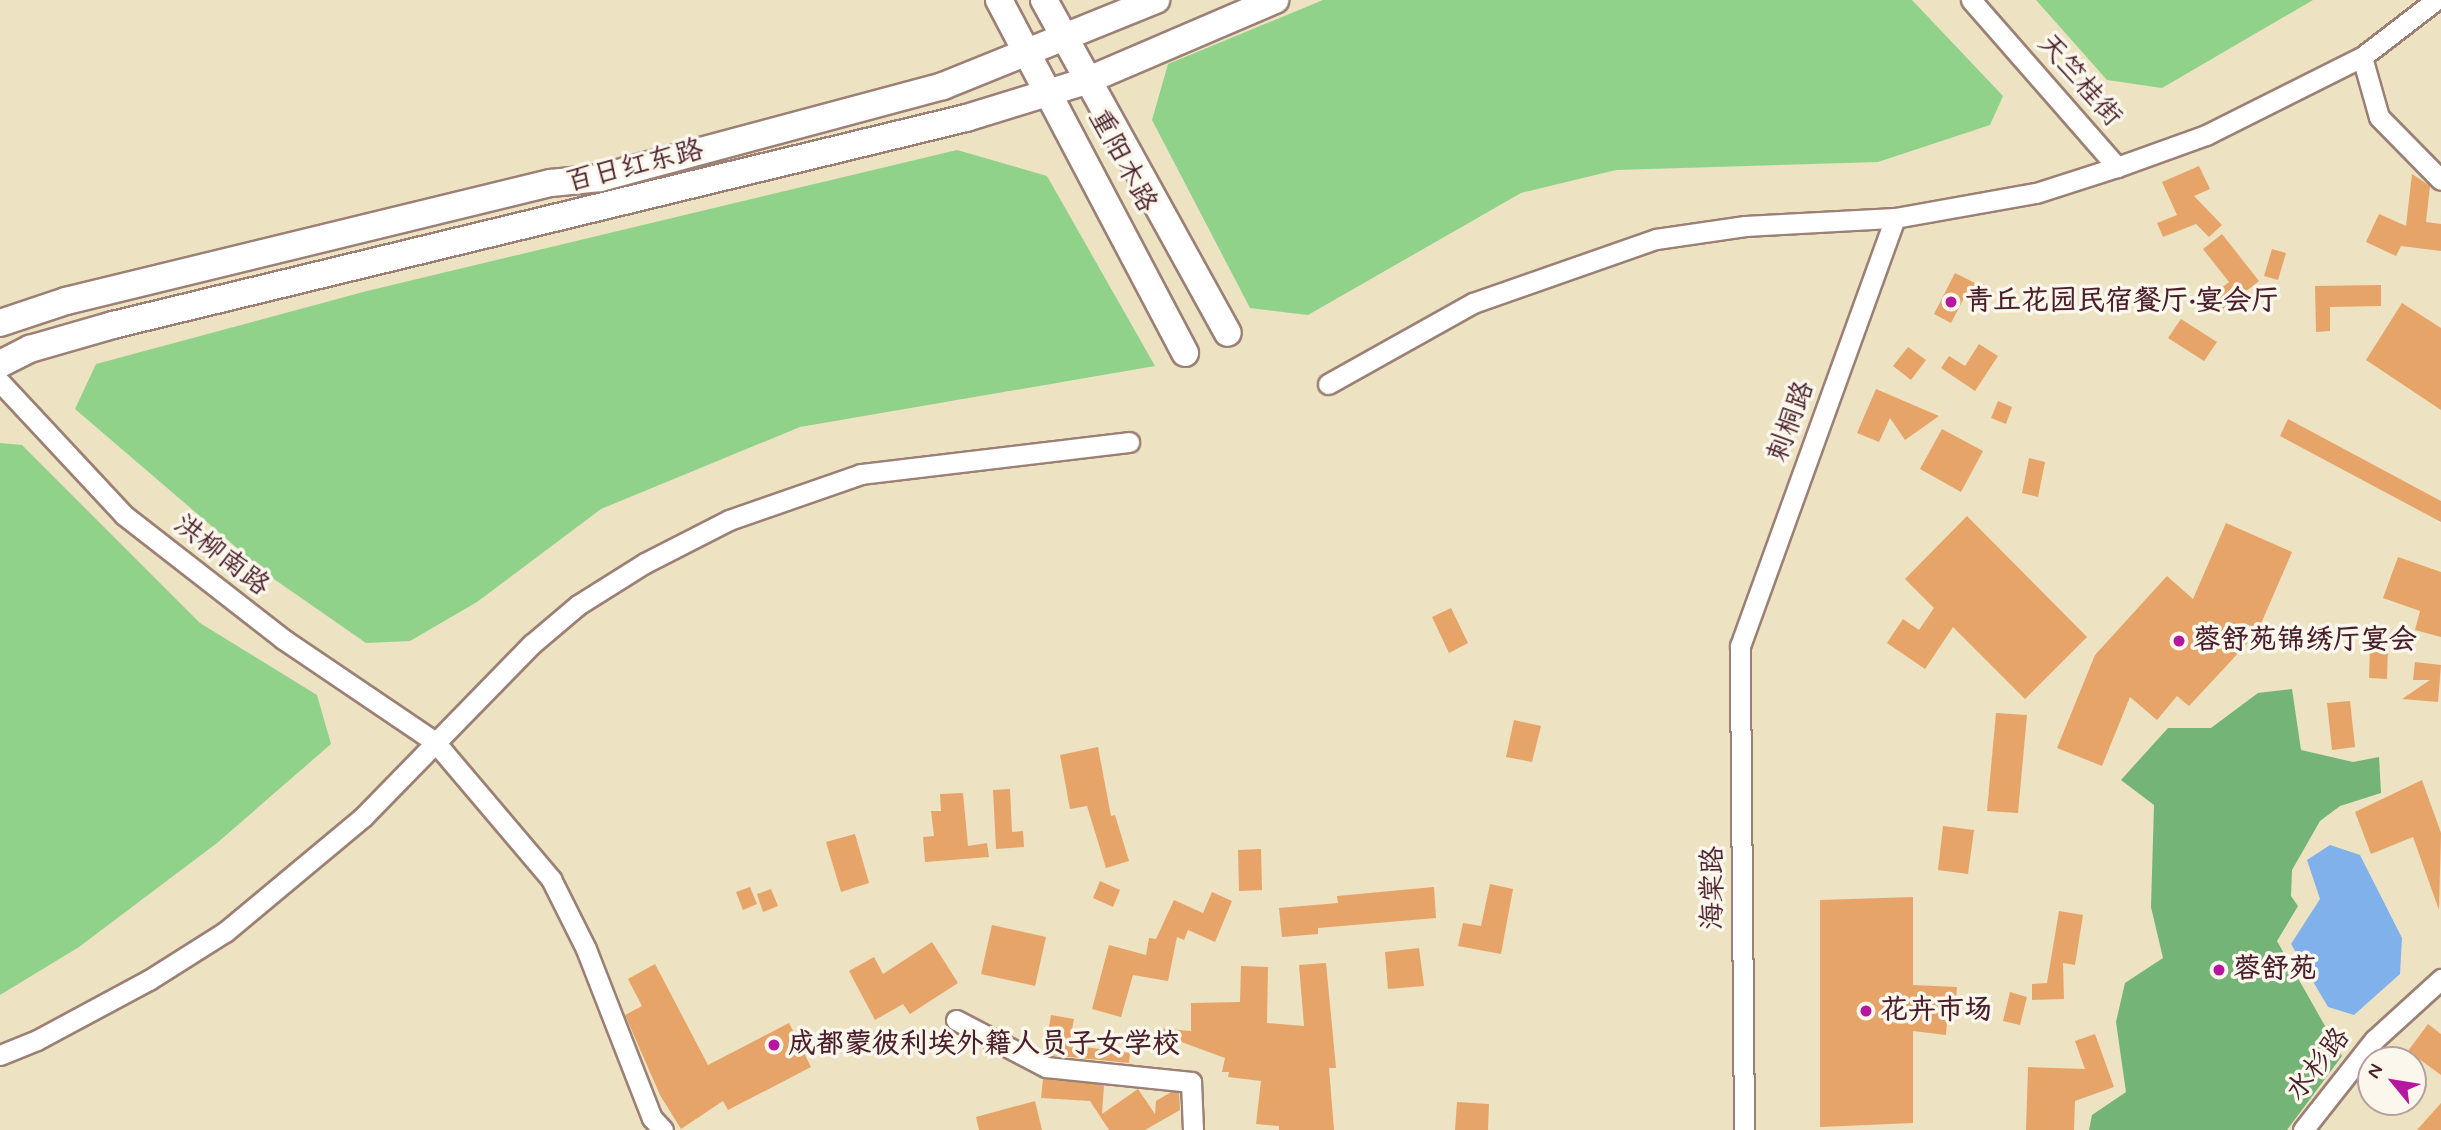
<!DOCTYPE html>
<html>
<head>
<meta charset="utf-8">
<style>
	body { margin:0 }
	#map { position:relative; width:2441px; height:1130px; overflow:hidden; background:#ede2c2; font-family:Mynerve,"LXGW WenKai TC",sans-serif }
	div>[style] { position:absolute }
	.green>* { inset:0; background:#91d28a }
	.forest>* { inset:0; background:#74b476 }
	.water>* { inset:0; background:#80b1eb }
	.building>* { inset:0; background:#e7a469 }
	.roads { filter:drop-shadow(2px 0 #9c8076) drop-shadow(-2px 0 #9c8076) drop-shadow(0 2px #9c8076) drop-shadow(0 -2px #9c8076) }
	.street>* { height:19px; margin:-9.5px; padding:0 9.5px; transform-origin:9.5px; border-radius:9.5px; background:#fff }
	.secondary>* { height:26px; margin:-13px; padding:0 13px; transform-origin:13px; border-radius:13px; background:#fff }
	.dots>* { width:19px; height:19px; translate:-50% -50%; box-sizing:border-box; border:4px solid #fbf7ec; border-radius:50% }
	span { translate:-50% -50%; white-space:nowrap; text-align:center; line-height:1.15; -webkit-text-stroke:7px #fbf7ec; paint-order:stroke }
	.street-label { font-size:28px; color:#4a1f2b }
	.poi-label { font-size:28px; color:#4a1f2b; font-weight:700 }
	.left { translate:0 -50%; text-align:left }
	.north { position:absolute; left:2357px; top:1046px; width:70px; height:70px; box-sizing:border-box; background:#fbf7ec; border:2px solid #b4a19f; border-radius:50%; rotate:300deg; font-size:19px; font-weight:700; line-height:28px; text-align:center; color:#4a1f2b }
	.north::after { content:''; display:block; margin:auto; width:24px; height:32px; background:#b5179e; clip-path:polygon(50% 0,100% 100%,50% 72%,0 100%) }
</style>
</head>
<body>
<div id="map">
	<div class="green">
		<div style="clip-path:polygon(1323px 0,1912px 0,2003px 96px,1990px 125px,1878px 162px,1616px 170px,1521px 193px,1308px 315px,1250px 308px,1152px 120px,1168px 64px)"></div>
		<div style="clip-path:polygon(2036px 0,2313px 0,2162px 88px,2107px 80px)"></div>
		<div style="clip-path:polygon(957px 150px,1047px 176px,1155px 366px,800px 427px,601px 509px,477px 602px,410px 641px,366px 643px,271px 577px,75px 409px,96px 364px,367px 291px)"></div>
		<div style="clip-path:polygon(0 443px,22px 445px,200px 623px,317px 695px,331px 744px,217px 843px,79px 947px,0 995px)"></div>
	</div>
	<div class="forest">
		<div style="clip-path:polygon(2292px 689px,2301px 750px,2353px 762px,2379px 757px,2381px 793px,2340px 806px,2320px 821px,2292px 870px,2291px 896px,2298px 906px,2277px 941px,2342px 1056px,2287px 1130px,2089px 1130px,2092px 1115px,2126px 1092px,2116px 1022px,2125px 983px,2163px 958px,2151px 907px,2154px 805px,2121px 780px,2168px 728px,2211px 728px,2258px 693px)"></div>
	</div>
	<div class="water">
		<div style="clip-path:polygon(2330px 845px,2360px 855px,2402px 938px,2400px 974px,2354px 1015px,2328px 1007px,2291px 944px,2320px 899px,2307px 860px)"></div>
	</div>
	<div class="building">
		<div style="clip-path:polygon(2199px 166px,2210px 189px,2194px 196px,2222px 225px,2209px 237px,2196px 224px,2163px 237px,2157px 223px,2177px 215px,2162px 182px)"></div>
		<div style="clip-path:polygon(2412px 174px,2430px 186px,2426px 222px,2441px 224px,2441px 251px,2401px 246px,2396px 256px,2366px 242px,2379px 214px,2406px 226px)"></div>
		<div style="clip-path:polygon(2222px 234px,2259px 281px,2218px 313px,2207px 299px,2229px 282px,2203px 249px)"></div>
		<div style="clip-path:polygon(2272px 249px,2286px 253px,2278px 280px,2264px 276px)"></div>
		<div style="clip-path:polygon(1955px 273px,1993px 292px,1986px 307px,1965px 296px,1951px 323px,1934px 314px)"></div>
		<div style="clip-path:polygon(2381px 285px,2381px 306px,2330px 307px,2330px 331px,2316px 332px,2315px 286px)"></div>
		<div style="clip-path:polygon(2402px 303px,2441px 328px,2441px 410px,2366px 360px)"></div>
		<div style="clip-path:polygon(2181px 319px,2217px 342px,2204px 361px,2168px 338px)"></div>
		<div style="clip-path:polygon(1979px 344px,1998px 356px,1975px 391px,1941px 368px,1949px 356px,1965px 366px)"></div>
		<div style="clip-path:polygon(1908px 347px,1926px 360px,1911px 380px,1893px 366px)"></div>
		<div style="clip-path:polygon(1876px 389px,1939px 416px,1905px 440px,1890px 418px,1879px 442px,1857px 433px)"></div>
		<div style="clip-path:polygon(1998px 401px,2012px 407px,2006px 424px,1991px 418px)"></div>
		<div style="clip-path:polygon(2288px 419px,2441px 501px,2441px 522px,2280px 436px)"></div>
		<div style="clip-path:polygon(1942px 429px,1983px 451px,1961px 492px,1920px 469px)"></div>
		<div style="clip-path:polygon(2029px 458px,2045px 462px,2038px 497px,2022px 493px)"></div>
		<div style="clip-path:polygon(1967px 516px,2087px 637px,2025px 699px,1953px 627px,1925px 669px,1887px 643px,1903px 619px,1919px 630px,1934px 608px,1905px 579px)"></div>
		<div style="clip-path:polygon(2226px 523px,2292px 552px,2257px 633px,2189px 706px,2177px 696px,2157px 720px,2130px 697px,2102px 766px,2057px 748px,2095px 655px,2167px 576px,2193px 599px)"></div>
		<div style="clip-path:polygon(2398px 557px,2441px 572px,2441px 637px,2415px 630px,2420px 611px,2383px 598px)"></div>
		<div style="clip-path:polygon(1451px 608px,1468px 643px,1449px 653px,1432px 617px)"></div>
		<div style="clip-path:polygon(2370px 647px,2388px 648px,2387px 679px,2369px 678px)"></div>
		<div style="clip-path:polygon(2415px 662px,2441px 665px,2438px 702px,2402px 699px,2430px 680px,2413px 680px)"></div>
		<div style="clip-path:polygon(2350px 701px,2355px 747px,2332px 750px,2327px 703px)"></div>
		<div style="clip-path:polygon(1996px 713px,2027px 715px,2018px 813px,1987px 811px)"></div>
		<div style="clip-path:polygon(1514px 720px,1541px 726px,1532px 762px,1506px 757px)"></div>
		<div style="clip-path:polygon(1098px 747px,1111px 816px,1115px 815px,1129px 861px,1106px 868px,1087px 806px,1070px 809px,1060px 755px)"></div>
		<div style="clip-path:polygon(2422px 780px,2441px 833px,2439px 910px,2413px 837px,2371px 854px,2355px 812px)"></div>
		<div style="clip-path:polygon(1010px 789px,1012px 832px,1023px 831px,1024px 847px,996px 849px,993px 790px)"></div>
		<div style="clip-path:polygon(963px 793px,968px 846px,987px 843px,989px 857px,925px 862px,923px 837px,934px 836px,931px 811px,941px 811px,940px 794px)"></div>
		<div style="clip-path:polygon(1943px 826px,1974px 830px,1968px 874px,1938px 870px)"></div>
		<div style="clip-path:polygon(855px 834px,869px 883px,841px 892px,826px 842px)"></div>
		<div style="clip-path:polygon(1261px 849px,1262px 890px,1239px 891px,1238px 850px)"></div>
		<div style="clip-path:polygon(1100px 881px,1120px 890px,1113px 907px,1093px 898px)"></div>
		<div style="clip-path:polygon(1490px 884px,1513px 889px,1501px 954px,1458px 946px,1463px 923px,1481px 926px)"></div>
		<div style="clip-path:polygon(750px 887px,757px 904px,743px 910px,736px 892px)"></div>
		<div style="clip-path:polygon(1434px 887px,1436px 918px,1318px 928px,1318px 934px,1282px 937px,1279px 908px,1338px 903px,1337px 896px)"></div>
		<div style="clip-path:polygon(771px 889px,778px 906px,763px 912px,757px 894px)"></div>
		<div style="clip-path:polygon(1212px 892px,1232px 901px,1215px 942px,1188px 930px,1184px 940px,1177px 937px,1168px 981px,1133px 975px,1121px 1017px,1092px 1009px,1109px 945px,1146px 955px,1149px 938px,1156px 939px,1174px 900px,1203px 913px)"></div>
		<div style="clip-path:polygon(1913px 897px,1913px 985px,1957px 987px,1955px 1010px,1948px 1010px,1946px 1035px,1913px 1031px,1913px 1123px,1820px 1127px,1820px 900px)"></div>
		<div style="clip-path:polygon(2059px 911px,2083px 915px,2075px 965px,2063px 963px,2064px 999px,2032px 1000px,2032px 984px,2047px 983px)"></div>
		<div style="clip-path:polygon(992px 925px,1046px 937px,1035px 986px,981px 974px)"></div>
		<div style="clip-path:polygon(932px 942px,958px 983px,910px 1014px,903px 1004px,875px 1020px,849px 971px,874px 957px,883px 974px)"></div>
		<div style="clip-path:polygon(1419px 948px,1424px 986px,1388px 989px,1385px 952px)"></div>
		<div style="clip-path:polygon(1326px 963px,1336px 1068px,1329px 1068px,1334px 1130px,1279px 1130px,1279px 1126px,1256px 1124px,1261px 1081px,1228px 1077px,1229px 1072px,1222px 1072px,1225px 1058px,1157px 1033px,1158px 1028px,1191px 1031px,1191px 1003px,1240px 1002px,1241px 966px,1268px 967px,1267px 1023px,1304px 1026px,1299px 965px)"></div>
		<div style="clip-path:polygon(655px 964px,708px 1065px,789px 1023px,811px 1067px,728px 1110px,723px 1101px,681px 1129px,660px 1095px,625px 1015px,642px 1006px,628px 979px)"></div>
		<div style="clip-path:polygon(2010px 992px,2027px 997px,2020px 1025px,2003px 1021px)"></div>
		<div style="clip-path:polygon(1051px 1015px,1074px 1019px,1069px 1045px,1130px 1053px,1129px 1063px,1050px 1055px,1055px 1035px,1048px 1033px)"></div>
		<div style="clip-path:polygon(2428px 1024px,2441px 1034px,2441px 1075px,2408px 1051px)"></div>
		<div style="clip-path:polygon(2095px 1034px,2114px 1087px,2075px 1101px,2074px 1130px,2026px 1130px,2028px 1067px,2085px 1069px,2075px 1041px)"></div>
		<div style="clip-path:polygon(1043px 1079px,1104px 1085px,1102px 1114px,1138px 1089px,1155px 1114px,1156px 1101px,1171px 1092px,1179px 1093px,1180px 1110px,1145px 1130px,1109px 1130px,1090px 1101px,1041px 1098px)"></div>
		<div style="clip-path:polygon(1035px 1101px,1042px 1130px,979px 1130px,976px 1117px)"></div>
		<div style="clip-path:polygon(1457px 1102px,1489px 1104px,1488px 1130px,1455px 1130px)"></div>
		<div style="clip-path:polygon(2441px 1103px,2441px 1130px,2417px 1130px)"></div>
	</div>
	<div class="roads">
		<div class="street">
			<div style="left:1971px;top:0;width:222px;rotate:48.8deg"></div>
			<div style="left:2362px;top:57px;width:62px;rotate:74.2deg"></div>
			<div style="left:2379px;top:117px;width:88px;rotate:45.5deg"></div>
			<div style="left:0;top:382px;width:182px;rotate:47deg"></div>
			<div style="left:124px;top:515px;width:202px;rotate:37.9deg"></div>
			<div style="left:283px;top:639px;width:184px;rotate:34.1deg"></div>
			<div style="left:435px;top:742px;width:180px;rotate:49.7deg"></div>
			<div style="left:551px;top:879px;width:78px;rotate:63.4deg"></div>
			<div style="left:586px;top:949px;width:181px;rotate:68.7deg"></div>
			<div style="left:652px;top:1118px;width:16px;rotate:47deg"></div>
			<div style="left:1328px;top:384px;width:166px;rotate:-29.2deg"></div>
			<div style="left:1473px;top:303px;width:194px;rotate:-19.3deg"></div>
			<div style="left:1656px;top:239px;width:90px;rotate:-8.3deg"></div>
			<div style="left:1745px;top:226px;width:150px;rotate:-3.1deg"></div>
			<div style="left:1895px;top:218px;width:143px;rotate:-10.1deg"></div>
			<div style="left:2036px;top:193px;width:85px;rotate:-17.8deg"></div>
			<div style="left:2117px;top:167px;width:95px;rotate:-19.8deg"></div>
			<div style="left:2206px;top:135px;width:174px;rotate:-26.6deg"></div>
			<div style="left:2362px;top:57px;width:93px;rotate:-37.6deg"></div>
			<div style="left:956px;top:1020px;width:102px;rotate:27.6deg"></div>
			<div style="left:1046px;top:1067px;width:146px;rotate:5.9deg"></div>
			<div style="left:1191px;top:1082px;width:48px;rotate:87.6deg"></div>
			<div style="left:0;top:1055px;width:40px;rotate:-22deg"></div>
			<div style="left:37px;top:1040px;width:127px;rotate:-28.2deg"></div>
			<div style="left:149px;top:980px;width:90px;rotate:-32.3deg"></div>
			<div style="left:225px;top:932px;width:180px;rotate:-39.8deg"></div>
			<div style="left:363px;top:817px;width:242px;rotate:-45.7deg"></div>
			<div style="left:532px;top:644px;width:60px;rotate:-40.3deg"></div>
			<div style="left:578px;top:605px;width:79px;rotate:-32.1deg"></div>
			<div style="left:645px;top:563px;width:94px;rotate:-27.1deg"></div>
			<div style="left:729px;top:520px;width:140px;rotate:-19.2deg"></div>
			<div style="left:861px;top:474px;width:270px;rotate:-6.8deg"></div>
			<div style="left:1744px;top:1130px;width:484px;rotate:-90.5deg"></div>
			<div style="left:1740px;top:646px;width:455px;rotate:-70.1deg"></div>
			<div style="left:2303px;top:1130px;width:115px;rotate:-51.7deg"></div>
			<div style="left:2374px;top:1040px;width:91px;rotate:-42.3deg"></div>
		</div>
		<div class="secondary">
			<div style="left:999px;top:0;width:399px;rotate:62.2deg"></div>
			<div style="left:1044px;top:0;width:380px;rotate:61.1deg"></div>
			<div style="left:0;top:323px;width:70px;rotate:-18.4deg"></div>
			<div style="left:66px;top:301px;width:499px;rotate:-13.7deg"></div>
			<div style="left:551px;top:183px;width:49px;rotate:-5.8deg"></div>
			<div style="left:600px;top:178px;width:355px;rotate:-15deg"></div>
			<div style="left:943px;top:86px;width:230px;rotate:-22deg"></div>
			<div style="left:0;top:364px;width:34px;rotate:-27deg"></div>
			<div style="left:30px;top:349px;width:86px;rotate:-16.1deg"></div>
			<div style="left:113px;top:325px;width:878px;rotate:-13.64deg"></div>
			<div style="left:966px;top:118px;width:126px;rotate:-17.1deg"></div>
			<div style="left:1086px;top:81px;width:206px;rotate:-23.2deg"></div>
		</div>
	</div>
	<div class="dots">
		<div style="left:1951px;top:302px;background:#b5179e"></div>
		<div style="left:2179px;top:641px;background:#b5179e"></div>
		<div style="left:2219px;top:970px;background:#b5179e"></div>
		<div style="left:1866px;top:1011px;background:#b5179e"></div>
		<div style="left:774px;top:1045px;background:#b5179e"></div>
	</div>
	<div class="street-label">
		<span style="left:2079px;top:81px;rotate:49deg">天竺桂街</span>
		<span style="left:1122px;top:161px;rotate:62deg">重阳木路</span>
		<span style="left:635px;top:167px;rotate:-14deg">百日红东路</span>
		<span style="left:1792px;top:422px;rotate:-70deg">刺桐路</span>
		<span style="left:221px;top:556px;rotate:38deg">洪柳南路</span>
		<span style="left:1714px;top:888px;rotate:-90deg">海棠路</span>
		<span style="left:2319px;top:1065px;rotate:-52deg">水杉路</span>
	</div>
	<div class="poi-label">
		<span class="left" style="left:1965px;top:302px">青丘花园民宿餐厅·宴会厅</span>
		<span class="left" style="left:2193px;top:641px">蓉舒苑锦绣厅宴会</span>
		<span class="left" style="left:2233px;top:970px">蓉舒苑</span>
		<span class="left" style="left:1880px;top:1011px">花卉市场</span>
		<span class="left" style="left:788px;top:1045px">成都蒙彼利埃外籍人员子女学校</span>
	</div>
	<div class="north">N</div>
</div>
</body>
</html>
